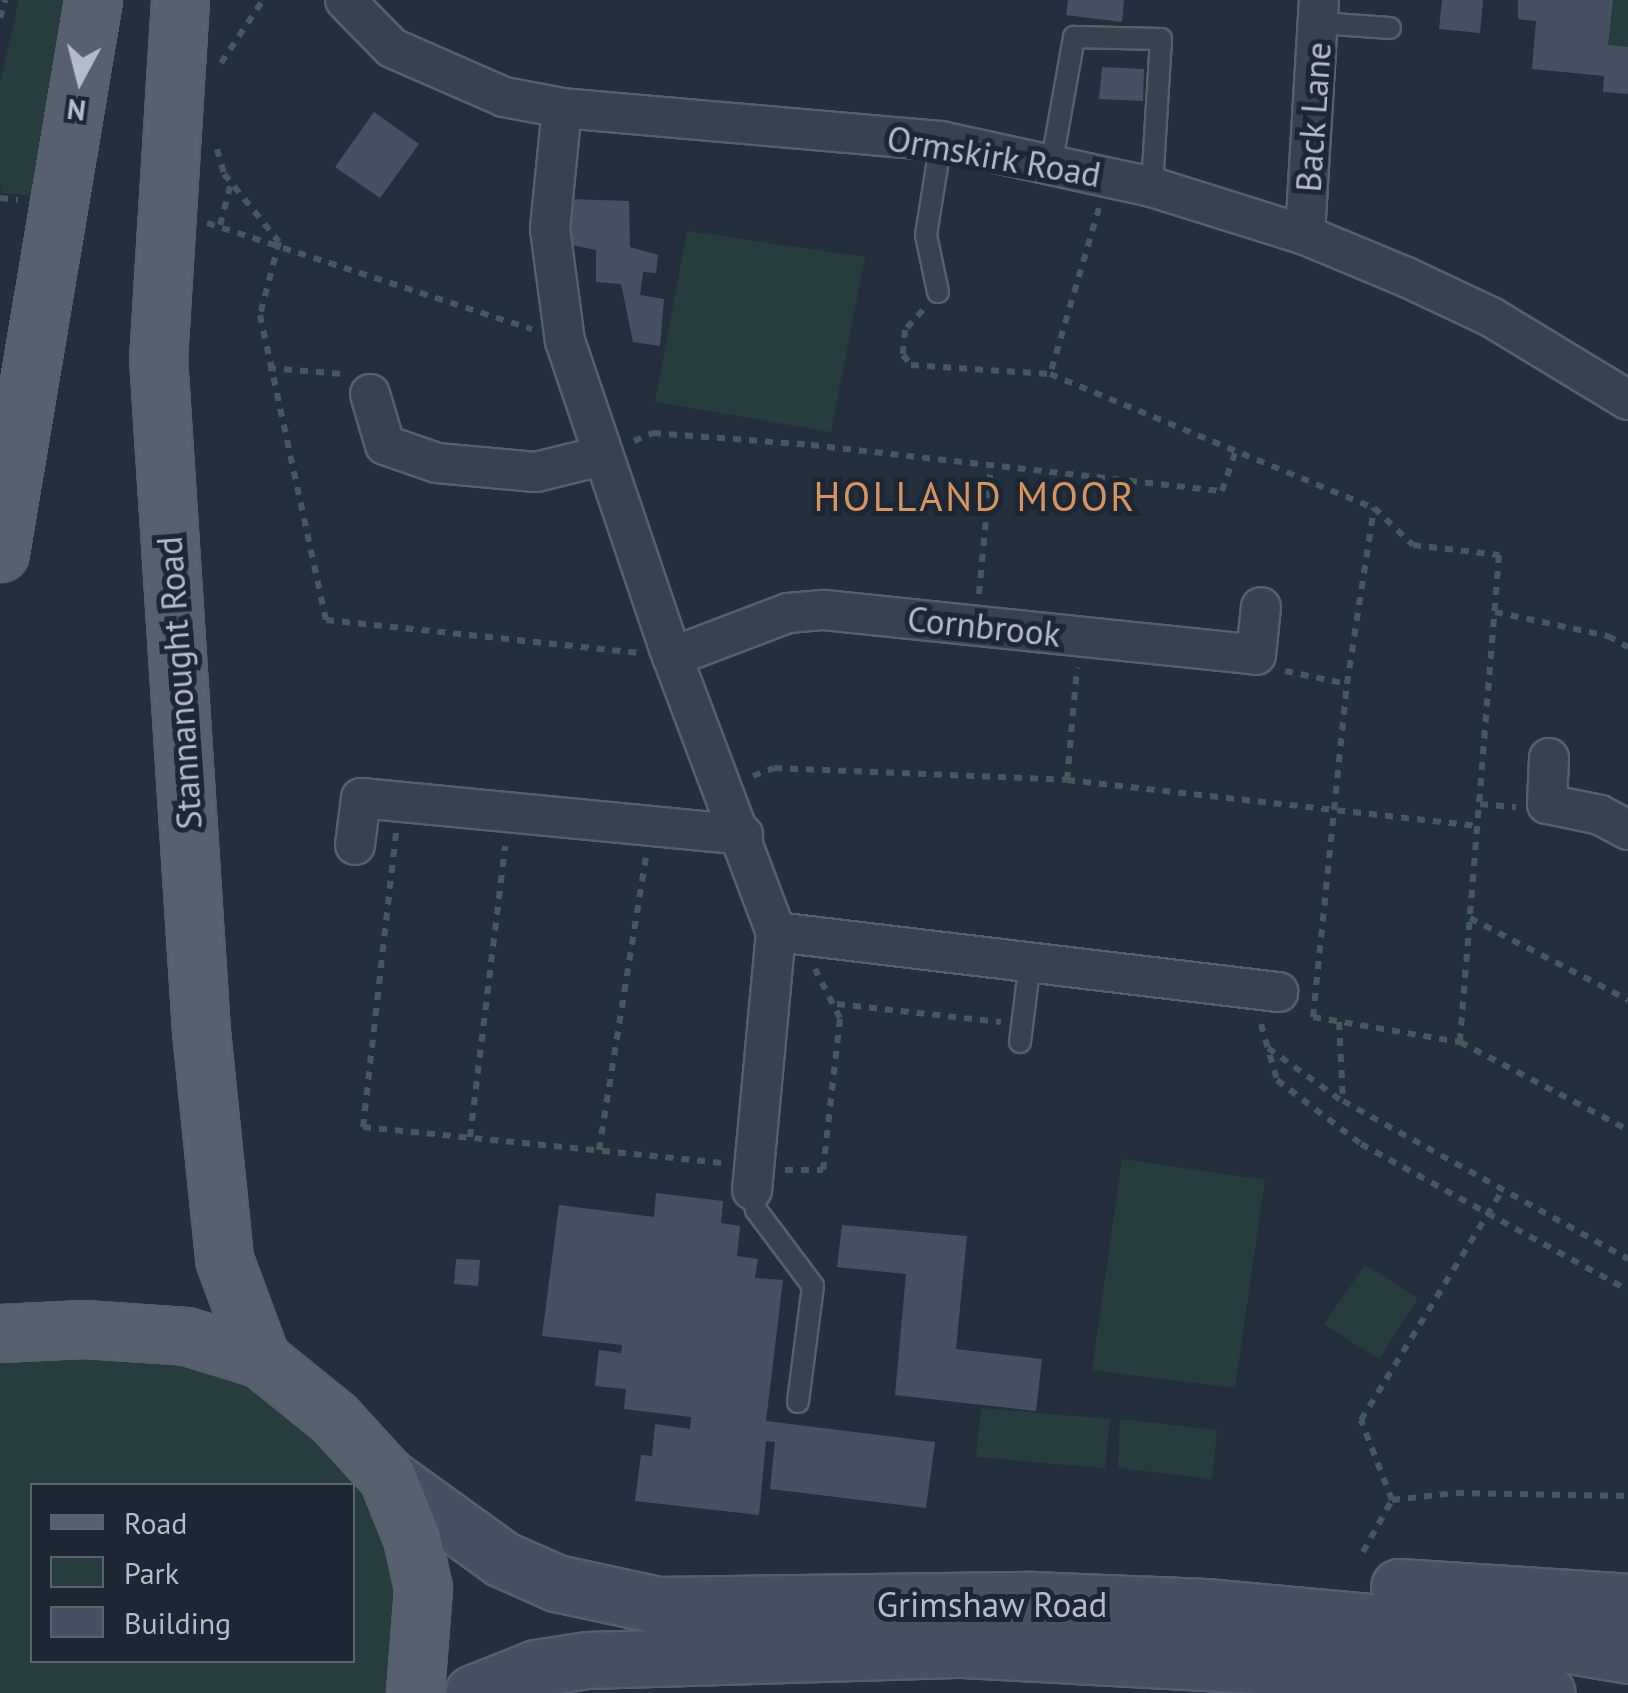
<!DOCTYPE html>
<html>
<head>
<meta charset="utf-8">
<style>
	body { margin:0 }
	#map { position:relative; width:1628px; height:1693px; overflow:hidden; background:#242f3e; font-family:"PT Sans",sans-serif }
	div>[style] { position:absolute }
	.green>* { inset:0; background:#263c3f }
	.building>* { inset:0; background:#455162 }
	.path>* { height:6px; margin-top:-3px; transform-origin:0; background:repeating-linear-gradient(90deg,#44595c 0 8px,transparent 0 16px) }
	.roads { filter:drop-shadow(2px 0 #565f6c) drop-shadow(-2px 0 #565f6c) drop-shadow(0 2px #565f6c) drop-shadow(0 -2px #565f6c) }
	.service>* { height:20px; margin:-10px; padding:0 10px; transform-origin:10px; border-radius:10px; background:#38414e }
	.minor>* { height:38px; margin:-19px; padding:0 19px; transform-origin:19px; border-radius:19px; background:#38414e }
	.secondary>* { height:55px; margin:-27.5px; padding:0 27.5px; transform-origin:27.5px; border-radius:27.5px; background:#465061 }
	.primary>* { height:55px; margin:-27.5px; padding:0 27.5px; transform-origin:27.5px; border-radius:27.5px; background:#56606e }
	span { translate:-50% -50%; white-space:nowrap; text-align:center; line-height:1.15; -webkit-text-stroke:10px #1d2633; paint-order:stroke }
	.street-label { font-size:35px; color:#b4bcc9 }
	.quarter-label { font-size:40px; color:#d59563; letter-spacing:2.5px }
	.legend { position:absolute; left:30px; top:1483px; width:325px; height:180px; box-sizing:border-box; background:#1d2633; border:2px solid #59626f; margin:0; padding:12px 18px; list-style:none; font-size:30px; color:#b4bcc9 }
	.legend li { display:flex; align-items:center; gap:20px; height:50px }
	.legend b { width:50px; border:2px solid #59626f }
	.north { position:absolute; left:30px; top:30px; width:100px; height:100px; -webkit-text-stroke:8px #1d2633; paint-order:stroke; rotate:187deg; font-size:28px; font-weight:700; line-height:40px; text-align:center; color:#b4bcc9 }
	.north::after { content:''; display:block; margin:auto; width:35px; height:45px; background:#b4bcc9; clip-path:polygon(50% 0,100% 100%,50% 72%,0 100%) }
</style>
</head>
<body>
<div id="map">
	<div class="green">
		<div style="clip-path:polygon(19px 0,78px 0,44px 197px,2px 193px,0 186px,0 84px)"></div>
		<div style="clip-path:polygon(1613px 0,1628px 0,1628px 47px,1608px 45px)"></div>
		<div style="clip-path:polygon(687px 231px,865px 257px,831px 432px,655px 402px)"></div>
		<div style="clip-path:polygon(1122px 1159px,1265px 1180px,1235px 1388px,1092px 1370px)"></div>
		<div style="clip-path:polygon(1365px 1265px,1418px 1298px,1379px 1359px,1324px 1324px)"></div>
		<div style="clip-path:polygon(evenodd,118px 1356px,193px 1363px,253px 1385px,280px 1401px,349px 1469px,389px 1553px,396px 1584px,389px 1693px,0 1693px,0 1360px,118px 1356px,32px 1486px,352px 1486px,352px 1660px,32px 1660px,32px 1486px)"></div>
		<div style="clip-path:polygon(981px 1408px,1110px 1419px,1105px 1468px,976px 1457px)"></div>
		<div style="clip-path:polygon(1120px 1419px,1217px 1430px,1212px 1479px,1118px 1468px)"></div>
	</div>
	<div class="building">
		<div style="clip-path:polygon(1068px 0,1124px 0,1122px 22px,1066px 15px)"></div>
		<div style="clip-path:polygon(1442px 0,1483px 0,1480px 33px,1439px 29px)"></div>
		<div style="clip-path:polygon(1518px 0,1613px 0,1608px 45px,1628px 47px,1628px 94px,1603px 92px,1604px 76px,1532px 69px,1536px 21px,1518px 19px)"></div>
		<div style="clip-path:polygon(1102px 67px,1144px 69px,1143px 101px,1099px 99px)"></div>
		<div style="clip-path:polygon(374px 112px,419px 144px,380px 198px,335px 167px)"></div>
		<div style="clip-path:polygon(569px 199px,629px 201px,630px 247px,658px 255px,656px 273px,643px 272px,640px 295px,664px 299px,660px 346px,633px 342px,621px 284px,596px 282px,596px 250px,567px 244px)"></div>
		<div style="clip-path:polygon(656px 1193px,723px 1201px,721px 1223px,740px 1226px,737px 1256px,758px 1259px,755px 1278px,783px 1280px,766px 1421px,935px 1442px,926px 1508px,770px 1489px,775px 1442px,766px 1441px,759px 1515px,635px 1501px,641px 1455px,652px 1456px,655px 1424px,690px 1429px,691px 1417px,624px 1409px,626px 1389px,595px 1386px,599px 1350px,621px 1353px,622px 1345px,542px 1336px,559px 1205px,654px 1217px)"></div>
		<div style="clip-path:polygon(842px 1225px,967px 1236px,956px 1349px,1042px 1359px,1036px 1411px,895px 1395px,906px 1274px,837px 1267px)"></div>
		<div style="clip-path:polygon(456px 1259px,480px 1260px,478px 1286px,454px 1284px)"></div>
	</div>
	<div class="path">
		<div style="left:0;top:18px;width:19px;rotate:-74deg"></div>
		<div style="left:221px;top:63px;width:76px;rotate:-56.3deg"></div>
		<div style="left:217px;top:149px;width:26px;rotate:74deg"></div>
		<div style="left:224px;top:174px;width:87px;rotate:51deg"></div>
		<div style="left:279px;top:242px;width:75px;rotate:104.6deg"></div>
		<div style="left:260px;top:315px;width:312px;rotate:77.8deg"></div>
		<div style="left:326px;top:620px;width:315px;rotate:6deg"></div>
		<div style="left:0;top:198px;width:18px;rotate:6deg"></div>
		<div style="left:1099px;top:208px;width:173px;rotate:106.4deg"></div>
		<div style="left:1050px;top:374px;width:351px;rotate:22.5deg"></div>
		<div style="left:1374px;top:508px;width:54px;rotate:43.5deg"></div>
		<div style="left:1413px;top:545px;width:87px;rotate:6.6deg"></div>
		<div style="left:1499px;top:555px;width:489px;rotate:94.6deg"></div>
		<div style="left:207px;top:223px;width:342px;rotate:18.1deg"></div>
		<div style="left:220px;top:225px;width:43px;rotate:-75.3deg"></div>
		<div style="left:923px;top:310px;width:27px;rotate:132deg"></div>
		<div style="left:905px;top:330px;width:25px;rotate:95deg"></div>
		<div style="left:903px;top:355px;width:13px;rotate:51deg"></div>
		<div style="left:911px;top:365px;width:139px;rotate:3.7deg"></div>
		<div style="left:268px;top:368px;width:75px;rotate:4.6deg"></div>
		<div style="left:634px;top:441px;width:21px;rotate:-23deg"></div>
		<div style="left:653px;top:433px;width:158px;rotate:4.3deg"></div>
		<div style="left:811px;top:445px;width:414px;rotate:6.4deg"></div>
		<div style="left:1222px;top:491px;width:43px;rotate:-71.1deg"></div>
		<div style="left:979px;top:594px;width:130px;rotate:-84.7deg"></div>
		<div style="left:1495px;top:612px;width:116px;rotate:12deg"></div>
		<div style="left:1608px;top:636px;width:23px;rotate:29deg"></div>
		<div style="left:1285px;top:671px;width:63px;rotate:11.8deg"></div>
		<div style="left:753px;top:776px;width:22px;rotate:-21deg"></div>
		<div style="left:774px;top:768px;width:293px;rotate:2.3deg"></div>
		<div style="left:1067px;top:780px;width:413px;rotate:6.4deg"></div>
		<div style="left:1067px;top:780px;width:113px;rotate:-84.9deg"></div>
		<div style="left:1480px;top:804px;width:36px;rotate:5deg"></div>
		<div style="left:396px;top:833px;width:296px;rotate:96.4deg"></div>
		<div style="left:363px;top:1127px;width:362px;rotate:5.7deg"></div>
		<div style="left:1470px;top:918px;width:178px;rotate:27.4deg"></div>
		<div style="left:837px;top:1004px;width:165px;rotate:6.3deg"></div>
		<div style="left:1313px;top:1017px;width:335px;rotate:-84.2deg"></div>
		<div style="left:1347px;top:684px;width:178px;rotate:-81.3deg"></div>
		<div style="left:1313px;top:1017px;width:149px;rotate:9.7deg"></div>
		<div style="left:1460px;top:1042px;width:190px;rotate:27.6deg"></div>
		<div style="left:1339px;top:1022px;width:79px;rotate:87.1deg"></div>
		<div style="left:1343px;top:1101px;width:326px;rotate:29deg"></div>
		<div style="left:1261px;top:1024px;width:58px;rotate:74.1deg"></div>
		<div style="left:1277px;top:1080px;width:106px;rotate:37.3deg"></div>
		<div style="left:1361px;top:1144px;width:304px;rotate:28.7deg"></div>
		<div style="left:1268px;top:1048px;width:91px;rotate:35.6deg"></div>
		<div style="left:470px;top:1137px;width:293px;rotate:-83.1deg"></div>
		<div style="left:599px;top:1150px;width:298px;rotate:-80.9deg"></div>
		<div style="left:785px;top:1170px;width:38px"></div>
		<div style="left:823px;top:1170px;width:153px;rotate:-83.6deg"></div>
		<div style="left:840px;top:1018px;width:55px;rotate:-117deg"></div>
		<div style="left:1392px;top:1500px;width:86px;rotate:-111.2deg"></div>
		<div style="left:1361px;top:1420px;width:268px;rotate:-58.4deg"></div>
		<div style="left:1363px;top:1552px;width:60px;rotate:-60.9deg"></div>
		<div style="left:1392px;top:1500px;width:64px;rotate:-6.2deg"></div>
		<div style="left:1456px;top:1493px;width:172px;rotate:1deg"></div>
	</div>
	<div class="roads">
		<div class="service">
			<div style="left:1319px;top:23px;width:71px;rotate:4deg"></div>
			<div style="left:1052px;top:161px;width:126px;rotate:-79.9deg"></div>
			<div style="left:1074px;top:37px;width:87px;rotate:1.3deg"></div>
			<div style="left:1161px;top:39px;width:148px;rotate:93.5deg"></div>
			<div style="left:938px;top:292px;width:58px;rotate:-101.9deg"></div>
			<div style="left:926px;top:235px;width:95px;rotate:-80.9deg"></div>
			<div style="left:1020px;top:1042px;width:81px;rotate:-82.9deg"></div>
			<div style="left:752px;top:1190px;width:20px;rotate:79deg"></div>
			<div style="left:756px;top:1210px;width:95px;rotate:53.1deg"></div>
			<div style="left:813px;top:1286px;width:117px;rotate:97.4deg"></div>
		</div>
		<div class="minor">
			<div style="left:345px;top:0;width:67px;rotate:45.6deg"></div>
			<div style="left:392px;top:48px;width:122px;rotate:23.6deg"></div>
			<div style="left:504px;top:97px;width:59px;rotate:10.7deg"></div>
			<div style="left:562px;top:108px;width:380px;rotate:5deg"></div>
			<div style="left:941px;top:141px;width:216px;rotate:12.3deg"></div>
			<div style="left:1152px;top:187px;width:160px;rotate:17.4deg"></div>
			<div style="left:1305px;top:235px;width:109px;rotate:22.6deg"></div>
			<div style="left:1406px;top:277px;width:94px;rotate:25.2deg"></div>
			<div style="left:1491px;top:317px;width:160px;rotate:31.2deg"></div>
			<div style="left:562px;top:108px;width:122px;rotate:95.7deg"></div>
			<div style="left:550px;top:229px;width:113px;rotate:82.4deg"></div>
			<div style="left:565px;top:341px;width:324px;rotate:71.3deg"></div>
			<div style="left:669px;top:648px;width:303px;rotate:69.4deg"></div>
			<div style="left:776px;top:932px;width:259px;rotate:95.3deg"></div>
			<div style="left:1305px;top:235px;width:235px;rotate:-86.6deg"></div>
			<div style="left:370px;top:394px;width:53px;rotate:73.6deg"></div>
			<div style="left:385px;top:445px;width:55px;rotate:19.1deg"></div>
			<div style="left:437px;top:463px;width:99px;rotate:5.2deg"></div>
			<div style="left:536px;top:472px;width:67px;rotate:-13.8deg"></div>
			<div style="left:672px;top:657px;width:124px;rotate:-20.8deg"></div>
			<div style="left:788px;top:613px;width:36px;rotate:-5deg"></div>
			<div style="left:824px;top:610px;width:434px;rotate:5.9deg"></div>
			<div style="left:1256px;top:655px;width:48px;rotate:-84.1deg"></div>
			<div style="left:1549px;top:758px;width:46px;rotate:92.5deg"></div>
			<div style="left:1547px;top:804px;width:54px;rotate:11.7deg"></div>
			<div style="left:1600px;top:815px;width:32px;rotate:28deg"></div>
			<div style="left:355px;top:845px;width:47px;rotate:-82.7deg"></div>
			<div style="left:361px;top:798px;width:384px;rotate:5.5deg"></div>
			<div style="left:776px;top:932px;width:506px;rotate:6.82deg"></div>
		</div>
		<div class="secondary">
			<div style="left:387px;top:1476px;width:142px;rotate:35.8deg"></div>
			<div style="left:502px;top:1559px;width:59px;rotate:24deg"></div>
			<div style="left:556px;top:1583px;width:104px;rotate:12.2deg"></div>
			<div style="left:658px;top:1605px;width:374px;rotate:-0.8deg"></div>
			<div style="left:1032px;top:1600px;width:173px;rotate:2.3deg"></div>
			<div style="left:1205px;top:1607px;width:299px;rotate:5.2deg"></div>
			<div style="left:1503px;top:1634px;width:127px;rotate:9.5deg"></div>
			<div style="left:1399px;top:1587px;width:229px;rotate:3.7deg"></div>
			<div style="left:473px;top:1693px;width:68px;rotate:-21.6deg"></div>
			<div style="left:536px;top:1668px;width:52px;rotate:-8.9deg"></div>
			<div style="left:587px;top:1660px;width:376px;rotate:-1.7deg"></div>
			<div style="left:963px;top:1649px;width:335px;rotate:3.1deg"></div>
			<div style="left:1298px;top:1667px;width:250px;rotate:6deg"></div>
		</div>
		<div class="primary">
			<div style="left:180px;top:0;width:358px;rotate:93.5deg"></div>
			<div style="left:158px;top:357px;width:675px;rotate:86.35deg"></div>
			<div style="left:201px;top:1031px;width:229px;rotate:84.2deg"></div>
			<div style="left:224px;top:1259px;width:107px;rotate:69.7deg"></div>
			<div style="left:0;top:553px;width:561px;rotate:-80.45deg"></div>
			<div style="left:0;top:1333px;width:84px;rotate:-2.7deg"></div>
			<div style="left:84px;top:1329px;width:102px;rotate:3.9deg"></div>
			<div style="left:186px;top:1336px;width:78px;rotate:17deg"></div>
			<div style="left:261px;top:1359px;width:94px;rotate:38.9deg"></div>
			<div style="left:334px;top:1418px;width:79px;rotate:47.6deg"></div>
			<div style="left:387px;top:1476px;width:67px;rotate:68deg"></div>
			<div style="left:412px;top:1538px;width:51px;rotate:77.6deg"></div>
			<div style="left:423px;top:1588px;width:105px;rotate:94.4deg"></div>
		</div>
	</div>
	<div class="street-label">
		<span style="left:1313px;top:117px;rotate:-86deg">Back Lane</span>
		<span style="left:994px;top:156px;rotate:10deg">Ormskirk Road</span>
		<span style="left:984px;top:626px;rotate:6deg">Cornbrook</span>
		<span style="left:179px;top:683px;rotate:-94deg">Stannanought Road</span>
		<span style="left:992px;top:1604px">Grimshaw Road</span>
	</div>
	<div class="quarter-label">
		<span style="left:975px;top:496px">HOLLAND MOOR</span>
	</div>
	<ul class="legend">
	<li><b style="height:12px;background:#56606e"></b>Road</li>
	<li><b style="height:28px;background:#263c3f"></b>Park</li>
	<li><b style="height:28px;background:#455162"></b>Building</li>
	</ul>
	<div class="north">N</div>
</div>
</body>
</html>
